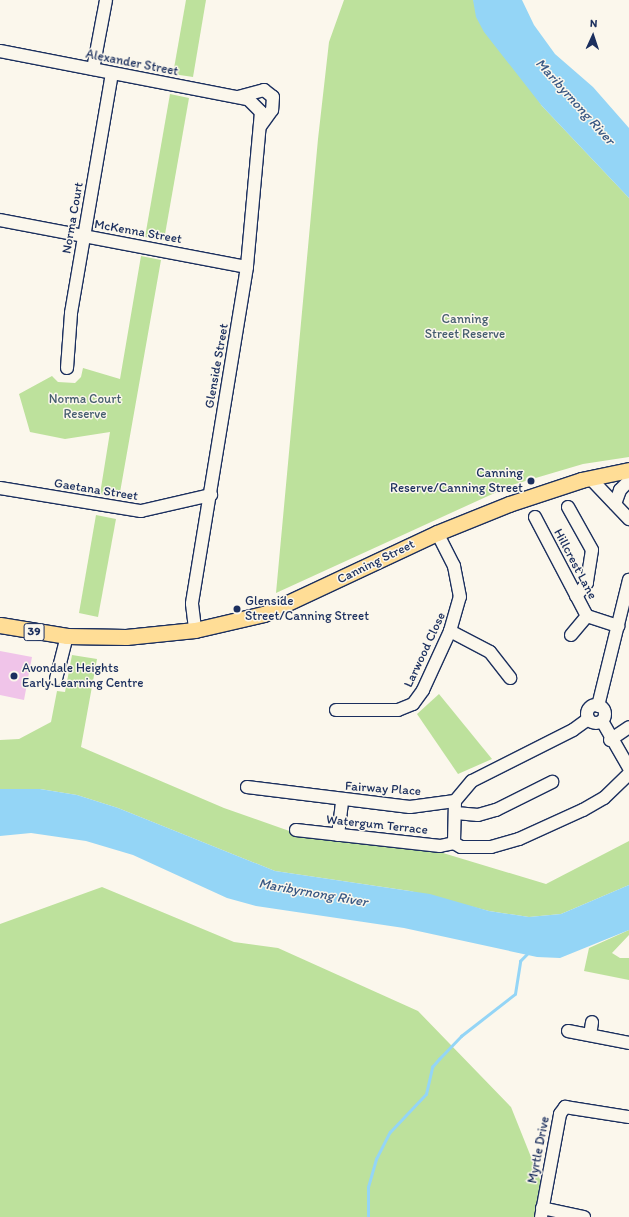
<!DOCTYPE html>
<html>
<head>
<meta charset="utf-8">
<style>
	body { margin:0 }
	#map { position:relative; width:629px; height:1217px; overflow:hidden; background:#fbf7ec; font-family:Itim,sans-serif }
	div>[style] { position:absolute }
	.green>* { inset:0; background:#bde19c }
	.water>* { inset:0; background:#94d5f6 }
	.stream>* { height:2.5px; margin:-1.25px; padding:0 1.25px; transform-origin:1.25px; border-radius:1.25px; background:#94d5f6 }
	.building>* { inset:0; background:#f0c4e9 }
	.roads { filter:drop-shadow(1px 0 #1b2f5e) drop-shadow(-1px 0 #1b2f5e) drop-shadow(0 1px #1b2f5e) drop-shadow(0 -1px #1b2f5e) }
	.minor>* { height:12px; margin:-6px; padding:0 6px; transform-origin:6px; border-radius:6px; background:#fbf7ec }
	.minor>.ring { margin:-6px; padding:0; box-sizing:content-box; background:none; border:12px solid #fbf7ec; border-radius:50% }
	.major>* { height:15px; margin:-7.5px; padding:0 7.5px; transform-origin:7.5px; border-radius:7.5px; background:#ffdd96 }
	.dots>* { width:11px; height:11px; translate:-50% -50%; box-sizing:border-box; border:2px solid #fbf7ec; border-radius:50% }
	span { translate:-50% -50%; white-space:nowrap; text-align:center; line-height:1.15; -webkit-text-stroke:3px #fbf7ec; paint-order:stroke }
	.shield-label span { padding:1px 3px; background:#fbf7ec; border:1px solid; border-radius:3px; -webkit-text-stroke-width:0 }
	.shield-label { font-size:12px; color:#1b2f5e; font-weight:700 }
	.street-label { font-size:13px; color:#1b2f5e }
	.park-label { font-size:13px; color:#445c6e }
	.poi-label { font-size:13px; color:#1b2f5e }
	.right { translate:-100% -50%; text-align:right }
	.left { translate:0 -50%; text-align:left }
	.water-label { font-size:14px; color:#395884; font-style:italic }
	.north { position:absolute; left:573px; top:16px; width:40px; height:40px; -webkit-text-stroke:3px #fbf7ec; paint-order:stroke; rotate:3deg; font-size:11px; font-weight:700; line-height:16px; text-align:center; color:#1b2f5e }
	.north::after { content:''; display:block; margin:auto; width:14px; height:18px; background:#1b2f5e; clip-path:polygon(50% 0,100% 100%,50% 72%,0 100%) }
</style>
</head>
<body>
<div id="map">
	<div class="green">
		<div style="clip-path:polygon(186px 0,206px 0,193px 77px,173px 74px)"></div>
		<div style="clip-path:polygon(344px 0,473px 0,542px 106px,629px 198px,629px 457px,583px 464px,512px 485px,276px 593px,318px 139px,329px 42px)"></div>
		<div style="clip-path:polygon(170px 94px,189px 98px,164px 240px,145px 237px)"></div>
		<div style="clip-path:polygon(141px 256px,161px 260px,119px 498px,100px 494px,110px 432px,65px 439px,30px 432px,19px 394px,52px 376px,58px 382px,75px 383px,81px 377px,83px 368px,120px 379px)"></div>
		<div style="clip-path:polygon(96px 515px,116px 519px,98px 617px,79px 613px)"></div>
		<div style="clip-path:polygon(72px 655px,97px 659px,81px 747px,224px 808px,295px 833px,443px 853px,546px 884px,629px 841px,629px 885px,561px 914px,529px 917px,489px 911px,410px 891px,275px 871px,118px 808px,77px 795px,40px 789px,0 789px,0 740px,19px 739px,51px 722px,57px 691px,65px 692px)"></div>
		<div style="clip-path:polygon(439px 694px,492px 759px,458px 774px,417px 714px)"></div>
		<div style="clip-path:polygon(102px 887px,234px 942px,278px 948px,418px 1011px,511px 1107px,541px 1182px,534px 1217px,0 1217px,0 924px)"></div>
		<div style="clip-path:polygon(629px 930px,629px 935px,612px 953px,620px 958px,629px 958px,629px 980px,584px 971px,589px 948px)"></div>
	</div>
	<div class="water">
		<div style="clip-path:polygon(473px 0,522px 0,534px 25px,555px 54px,593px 87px,629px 128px,629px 198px,542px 106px,484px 32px,476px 17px)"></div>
		<div style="clip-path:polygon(0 789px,40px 789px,77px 795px,118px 808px,275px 871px,430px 894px,489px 911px,529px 917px,561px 914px,629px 885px,629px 930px,560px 958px,537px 957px,404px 928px,256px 906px,227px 898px,133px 855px,86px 841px,31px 833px,0 836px)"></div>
	</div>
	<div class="stream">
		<div style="left:368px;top:1217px;width:30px;rotate:-90deg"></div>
		<div style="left:368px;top:1187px;width:29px;rotate:-74deg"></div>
		<div style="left:376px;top:1159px;width:30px;rotate:-63deg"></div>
		<div style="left:390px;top:1132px;width:52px;rotate:-46.5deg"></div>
		<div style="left:426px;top:1094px;width:28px;rotate:-77deg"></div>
		<div style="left:432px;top:1067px;width:11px;rotate:-49deg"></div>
		<div style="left:439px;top:1059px;width:32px;rotate:-46deg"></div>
		<div style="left:461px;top:1036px;width:68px;rotate:-37.9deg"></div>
		<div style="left:515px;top:994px;width:33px;rotate:-81deg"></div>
		<div style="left:520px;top:961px;width:11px;rotate:-45deg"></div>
	</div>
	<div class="building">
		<div style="clip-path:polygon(0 651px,32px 657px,24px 700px,0 695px)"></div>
	</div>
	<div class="roads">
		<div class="minor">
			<div style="left:0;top:51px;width:253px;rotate:11deg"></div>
			<div style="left:248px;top:99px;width:18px;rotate:45deg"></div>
			<div style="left:261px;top:112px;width:156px;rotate:95.2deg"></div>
			<div style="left:247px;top:267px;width:341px;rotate:99.3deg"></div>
			<div style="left:192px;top:604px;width:26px;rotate:83deg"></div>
			<div style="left:93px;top:69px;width:70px;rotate:-79.3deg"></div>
			<div style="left:238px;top:97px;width:27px;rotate:-15deg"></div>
			<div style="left:264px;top:90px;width:11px;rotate:38deg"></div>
			<div style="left:273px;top:97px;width:13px;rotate:94deg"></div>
			<div style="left:272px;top:110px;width:19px;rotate:126deg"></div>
			<div style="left:0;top:220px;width:251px;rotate:10.8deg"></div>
			<div style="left:67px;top:368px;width:55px;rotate:-85.8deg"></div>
			<div style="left:71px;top:313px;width:243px;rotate:-80.3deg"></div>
			<div style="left:590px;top:478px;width:57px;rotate:46.4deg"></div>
			<div style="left:0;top:488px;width:143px;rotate:9.3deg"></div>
			<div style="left:141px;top:511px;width:72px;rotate:-12.9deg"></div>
			<div style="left:615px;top:504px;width:15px;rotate:-70deg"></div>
			<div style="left:620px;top:490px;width:13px;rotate:-45deg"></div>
			<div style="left:568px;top:507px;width:49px;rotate:60.8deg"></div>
			<div style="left:592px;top:550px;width:33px;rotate:99deg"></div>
			<div style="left:587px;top:583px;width:17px;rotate:130deg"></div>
			<div style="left:535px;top:517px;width:112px;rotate:62.3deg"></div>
			<div style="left:587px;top:616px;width:33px;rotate:18deg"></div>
			<div style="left:450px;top:631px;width:45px;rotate:27.7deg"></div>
			<div style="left:490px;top:652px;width:33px;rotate:52deg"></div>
			<div style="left:571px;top:635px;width:25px;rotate:-50deg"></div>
			<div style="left:56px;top:679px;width:44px;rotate:-75.7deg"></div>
			<div class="ring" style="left:587px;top:705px;width:6px;height:6px"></div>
			<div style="left:598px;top:706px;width:130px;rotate:-76.2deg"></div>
			<div style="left:336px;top:710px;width:62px"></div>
			<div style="left:398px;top:710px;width:16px;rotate:-22deg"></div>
			<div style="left:413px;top:704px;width:17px;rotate:-54deg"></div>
			<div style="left:423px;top:690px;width:65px;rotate:-65.4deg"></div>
			<div style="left:450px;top:631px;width:35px;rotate:-74deg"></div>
			<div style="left:460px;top:597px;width:32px;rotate:-101deg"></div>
			<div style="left:454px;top:566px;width:37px;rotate:-117deg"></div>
			<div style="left:602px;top:721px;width:54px;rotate:60.1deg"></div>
			<div style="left:610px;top:740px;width:23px;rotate:-34deg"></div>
			<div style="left:247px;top:787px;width:164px;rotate:7deg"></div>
			<div style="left:410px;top:807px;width:45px;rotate:-7.6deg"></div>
			<div style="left:455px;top:801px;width:26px;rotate:-50deg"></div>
			<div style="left:472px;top:781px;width:113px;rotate:-26.8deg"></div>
			<div style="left:573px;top:730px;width:19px;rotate:-36deg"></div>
			<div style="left:455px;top:801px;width:42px;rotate:91.4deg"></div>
			<div style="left:454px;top:843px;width:8px;rotate:30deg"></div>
			<div style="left:461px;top:847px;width:30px"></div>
			<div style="left:491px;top:847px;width:29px;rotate:-16deg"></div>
			<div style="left:519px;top:839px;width:70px;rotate:-24.4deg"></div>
			<div style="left:583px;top:810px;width:24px;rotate:-30deg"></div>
			<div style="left:604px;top:798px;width:35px;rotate:-44deg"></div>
			<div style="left:456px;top:813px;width:22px;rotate:5deg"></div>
			<div style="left:478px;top:815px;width:19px;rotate:-16deg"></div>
			<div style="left:496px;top:810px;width:63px;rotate:-26.6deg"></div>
			<div style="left:296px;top:830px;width:145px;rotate:6.3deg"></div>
			<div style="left:440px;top:846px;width:14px;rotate:-12deg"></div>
			<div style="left:338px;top:835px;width:34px;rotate:-83deg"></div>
			<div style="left:568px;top:1031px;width:62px;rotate:11.1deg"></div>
			<div style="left:590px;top:1035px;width:13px;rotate:-81deg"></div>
			<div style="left:542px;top:1208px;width:43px;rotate:12.1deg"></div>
			<div style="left:541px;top:1217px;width:105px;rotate:-79.5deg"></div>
			<div style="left:560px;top:1114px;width:9px;rotate:-54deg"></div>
			<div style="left:565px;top:1107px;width:65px;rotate:8.9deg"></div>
		</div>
		<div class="major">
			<div style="left:0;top:625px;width:68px;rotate:9.3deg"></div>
			<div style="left:67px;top:636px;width:59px;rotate:1deg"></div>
			<div style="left:126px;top:637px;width:69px;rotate:-5.8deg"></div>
			<div style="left:195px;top:630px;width:71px;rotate:-13.1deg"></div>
			<div style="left:264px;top:614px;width:191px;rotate:-25.1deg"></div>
			<div style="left:437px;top:533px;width:78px;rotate:-21.9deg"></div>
			<div style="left:509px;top:504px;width:76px;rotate:-18.4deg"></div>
			<div style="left:581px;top:480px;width:49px;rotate:-11.8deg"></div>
		</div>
	</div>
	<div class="dots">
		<div style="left:531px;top:481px;background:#1b2f5e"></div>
		<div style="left:237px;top:609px;background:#1b2f5e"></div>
		<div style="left:14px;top:676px;background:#1b2f5e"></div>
	</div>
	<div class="shield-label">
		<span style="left:34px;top:632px">39</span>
	</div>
	<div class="street-label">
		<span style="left:132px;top:63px;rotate:11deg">Alexander Street</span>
		<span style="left:73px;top:218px;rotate:-80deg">Norma Court</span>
		<span style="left:138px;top:232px;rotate:10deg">McKenna Street</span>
		<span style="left:217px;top:366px;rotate:-80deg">Glenside Street</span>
		<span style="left:96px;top:490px;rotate:9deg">Gaetana Street</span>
		<span style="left:376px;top:562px;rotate:-26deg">Canning Street</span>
		<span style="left:575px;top:564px;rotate:62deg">Hillcrest Lane</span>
		<span style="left:425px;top:650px;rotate:-65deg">Larwood Close</span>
		<span style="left:383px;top:789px;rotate:4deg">Fairway Place</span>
		<span style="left:377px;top:825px;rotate:6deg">Watergum Terrace</span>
		<span style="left:539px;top:1150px;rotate:-79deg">Myrtle Drive</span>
	</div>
	<div class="park-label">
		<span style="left:465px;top:327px">Canning<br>Street Reserve</span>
		<span style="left:85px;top:407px">Norma Court<br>Reserve</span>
	</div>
	<div class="poi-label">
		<span class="right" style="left:523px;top:481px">Canning<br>Reserve/Canning Street</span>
		<span class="left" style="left:245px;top:609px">Glenside<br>Street/Canning Street</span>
		<span class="left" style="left:22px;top:676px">Avondale Heights<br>Early Learning Centre</span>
	</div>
	<div class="water-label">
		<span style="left:575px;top:102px;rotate:48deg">Maribyrnong River</span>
		<span style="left:313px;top:893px;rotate:10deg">Maribyrnong River</span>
	</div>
	<div class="north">N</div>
</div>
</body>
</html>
